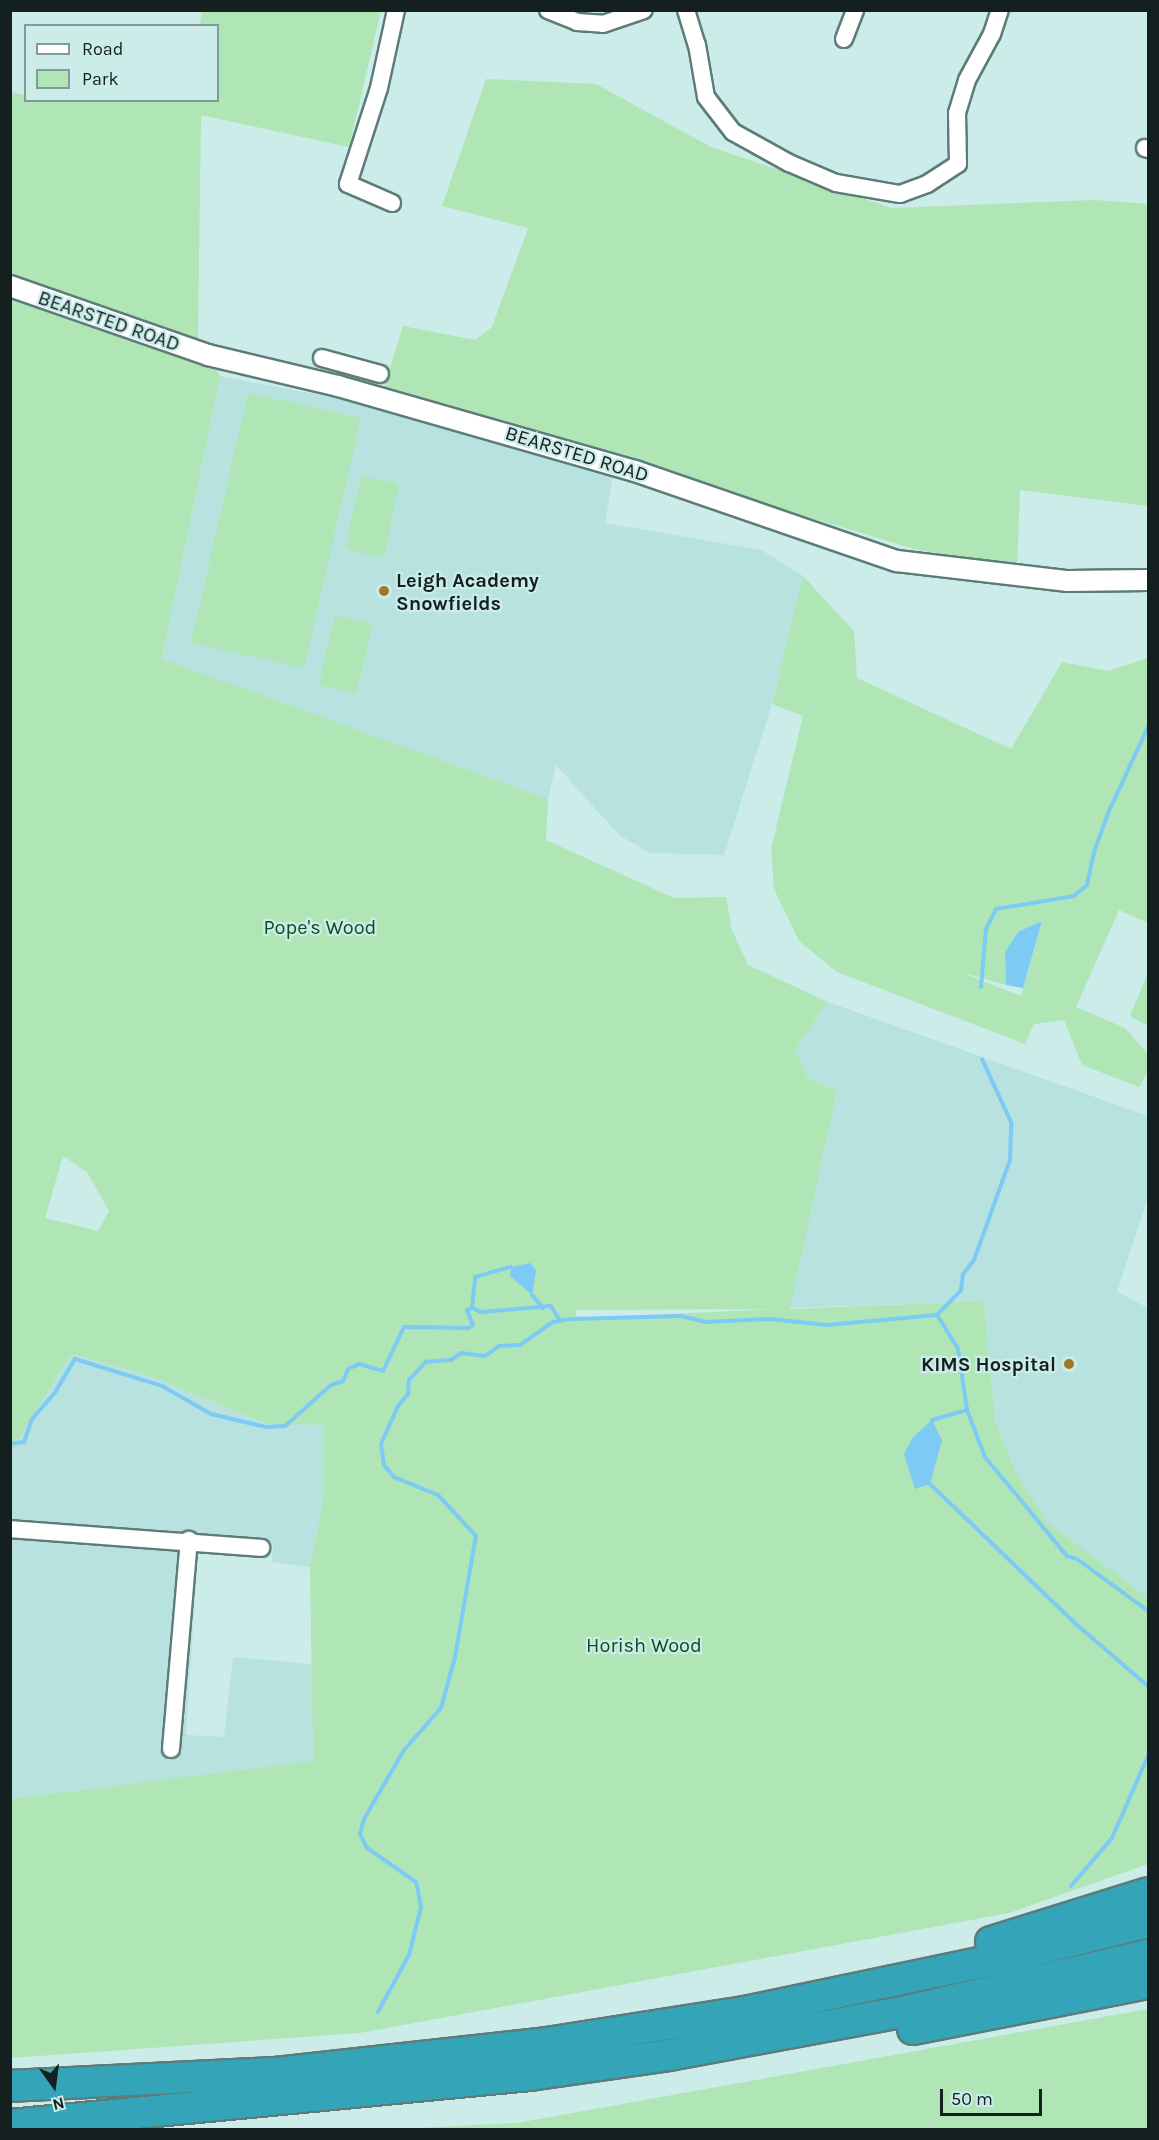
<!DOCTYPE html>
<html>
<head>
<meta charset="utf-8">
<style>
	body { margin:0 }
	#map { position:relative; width:1159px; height:2140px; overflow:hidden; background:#cbece9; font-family:Karla,sans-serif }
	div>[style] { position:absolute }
	.built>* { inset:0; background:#b8e2df }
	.green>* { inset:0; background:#b0e5b6 }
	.water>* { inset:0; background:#7dcaf4 }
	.stream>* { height:4px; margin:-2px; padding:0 2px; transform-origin:2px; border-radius:2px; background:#7dcaf4 }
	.roads { filter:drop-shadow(2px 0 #5d7c79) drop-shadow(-2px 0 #5d7c79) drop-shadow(0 2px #5d7c79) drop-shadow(0 -2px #5d7c79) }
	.minor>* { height:16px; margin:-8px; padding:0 8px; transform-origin:8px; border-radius:8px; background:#fff }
	.tertiary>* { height:20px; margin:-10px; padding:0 10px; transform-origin:10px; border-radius:10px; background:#fff }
	.motorway>* { height:30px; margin:-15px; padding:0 15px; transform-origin:15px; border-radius:15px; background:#34a4b8 }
	.dots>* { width:16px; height:16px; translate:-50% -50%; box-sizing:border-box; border:3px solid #cbece9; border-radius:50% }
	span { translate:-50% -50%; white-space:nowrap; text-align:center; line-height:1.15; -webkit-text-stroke:4.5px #cbece9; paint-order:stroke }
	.street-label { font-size:20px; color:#142020 }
	.poi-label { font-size:20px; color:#142020; font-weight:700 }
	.left { translate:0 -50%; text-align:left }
	.right { translate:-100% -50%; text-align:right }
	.park-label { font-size:20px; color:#0c4e1e }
	.frame { position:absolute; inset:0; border:12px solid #142020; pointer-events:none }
	.legend { position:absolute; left:24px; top:24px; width:195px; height:78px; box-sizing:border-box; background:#cbece9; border:2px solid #829a99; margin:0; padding:8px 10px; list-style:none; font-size:18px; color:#142020 }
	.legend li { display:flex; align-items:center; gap:12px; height:30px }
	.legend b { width:30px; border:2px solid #829a99 }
	.north { position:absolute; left:24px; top:2056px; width:60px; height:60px; -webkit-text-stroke:4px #cbece9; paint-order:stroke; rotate:166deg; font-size:16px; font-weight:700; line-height:24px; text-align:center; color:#142020 }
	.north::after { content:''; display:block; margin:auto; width:21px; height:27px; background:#142020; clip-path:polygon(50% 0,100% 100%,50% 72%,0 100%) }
	.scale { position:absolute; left:940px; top:2089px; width:102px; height:27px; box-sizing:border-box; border:3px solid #142020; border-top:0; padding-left:8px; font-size:18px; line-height:21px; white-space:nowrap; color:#142020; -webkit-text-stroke:4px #cbece9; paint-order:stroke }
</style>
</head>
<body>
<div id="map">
	<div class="built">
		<div style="clip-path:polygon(220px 376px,386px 408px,613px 475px,605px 523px,761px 550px,803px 576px,772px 704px,724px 855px,650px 853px,619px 835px,556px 765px,548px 799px,162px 660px)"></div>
		<div style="clip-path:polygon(828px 1002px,1148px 1116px,1148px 1197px,1117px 1292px,1148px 1308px,1148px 1598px,1047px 1522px,1015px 1470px,995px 1421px,984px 1301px,790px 1308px,837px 1091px,807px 1077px,795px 1049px)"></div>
		<div style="clip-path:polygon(71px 1354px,150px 1376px,265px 1424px,324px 1424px,323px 1503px,310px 1567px,272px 1562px,273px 1541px,11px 1521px,10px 1451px)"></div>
		<div style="clip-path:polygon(10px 1537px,198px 1552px,186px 1735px,224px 1737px,233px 1657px,312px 1664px,313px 1762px,11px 1799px)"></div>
	</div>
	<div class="green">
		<div style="clip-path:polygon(evenodd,202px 11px,381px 11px,349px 147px,201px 115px,198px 340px,220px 376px,162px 659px,548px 799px,546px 840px,674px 898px,726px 897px,732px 930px,748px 965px,828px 1002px,795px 1049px,807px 1077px,837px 1091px,790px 1309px,984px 1301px,995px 1421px,1015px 1470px,1047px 1522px,1148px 1598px,1148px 1864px,1009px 1913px,360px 2033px,11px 2058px,11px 1799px,313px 1761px,310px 1567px,323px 1503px,324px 1425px,266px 1424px,150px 1376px,71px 1354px,11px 1451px,11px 92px,25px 95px,26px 100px,218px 100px,218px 26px,200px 25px,202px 11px,63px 1156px,87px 1172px,109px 1211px,98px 1231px,45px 1218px,63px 1156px,202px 11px,780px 1309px,577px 1318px,575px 1310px,576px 1310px,780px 1309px)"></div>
		<div style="clip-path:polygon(486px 79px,596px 84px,711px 147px,891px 208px,1095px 200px,1148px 204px,1148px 506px,1020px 490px,1017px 566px,914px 549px,384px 388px,403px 326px,475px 340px,492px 327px,528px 228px,442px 206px)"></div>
		<div style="clip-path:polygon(248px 393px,361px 418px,304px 668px,191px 643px)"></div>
		<div style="clip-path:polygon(361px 476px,399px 484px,384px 558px,345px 549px)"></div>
		<div style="clip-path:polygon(evenodd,803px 576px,854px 631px,857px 678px,1011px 749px,1062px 662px,1108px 671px,1148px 658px,1148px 923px,1119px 910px,1076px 1007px,1125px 1028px,1148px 1054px,1148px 1071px,1139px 1087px,1082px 1065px,1064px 1020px,1034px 1024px,1025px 1044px,837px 972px,799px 941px,774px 889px,771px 849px,803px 716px,772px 704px,803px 576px,1042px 922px,1021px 996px,960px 972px,1006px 985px,1005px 952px,1042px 922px)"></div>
		<div style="clip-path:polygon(335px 615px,373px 623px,356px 694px,319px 685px)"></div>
		<div style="clip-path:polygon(1148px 973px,1148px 1026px,1130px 1016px)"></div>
		<div style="clip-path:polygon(1148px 2009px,1148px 2129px,398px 2129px,517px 2123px)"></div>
	</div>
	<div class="water">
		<div style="clip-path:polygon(1042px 921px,1023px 988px,1006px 985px,1005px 952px,1018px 932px)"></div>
		<div style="clip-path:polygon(530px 1263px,536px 1270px,532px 1295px,510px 1276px,511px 1267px)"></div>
		<div style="clip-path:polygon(932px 1420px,942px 1440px,930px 1484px,915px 1489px,904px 1454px,913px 1437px)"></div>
	</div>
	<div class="stream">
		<div style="left:981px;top:987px;width:58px;rotate:-85.1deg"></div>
		<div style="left:986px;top:929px;width:22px;rotate:-63deg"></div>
		<div style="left:996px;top:909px;width:79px;rotate:-9.5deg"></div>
		<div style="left:1074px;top:896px;width:17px;rotate:-40deg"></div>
		<div style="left:1087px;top:885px;width:34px;rotate:-78deg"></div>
		<div style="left:1094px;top:852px;width:44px;rotate:-69.9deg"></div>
		<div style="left:1109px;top:811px;width:93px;rotate:-65.1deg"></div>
		<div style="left:532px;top:1295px;width:17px;rotate:50deg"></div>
		<div style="left:472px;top:1308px;width:10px;rotate:24deg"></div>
		<div style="left:481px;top:1312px;width:70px;rotate:-4.9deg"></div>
		<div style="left:551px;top:1306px;width:17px;rotate:59deg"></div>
		<div style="left:937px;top:1315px;width:39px;rotate:58deg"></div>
		<div style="left:958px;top:1348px;width:63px;rotate:81.7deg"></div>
		<div style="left:967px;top:1410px;width:50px;rotate:69deg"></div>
		<div style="left:985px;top:1457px;width:129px;rotate:50.4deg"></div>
		<div style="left:1067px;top:1556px;width:10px;rotate:17deg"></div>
		<div style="left:1077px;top:1559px;width:88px;rotate:36.2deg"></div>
		<div style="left:932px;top:1420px;width:36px;rotate:-16deg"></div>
		<div style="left:10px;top:1444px;width:14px;rotate:-8deg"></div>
		<div style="left:24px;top:1442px;width:24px;rotate:-71deg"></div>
		<div style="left:32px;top:1419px;width:33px;rotate:-49deg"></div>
		<div style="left:54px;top:1394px;width:41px;rotate:-59deg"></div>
		<div style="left:75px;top:1359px;width:91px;rotate:17.2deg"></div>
		<div style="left:162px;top:1386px;width:56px;rotate:29.7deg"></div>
		<div style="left:211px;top:1414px;width:57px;rotate:13.3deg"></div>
		<div style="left:266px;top:1427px;width:19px;rotate:-3deg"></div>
		<div style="left:285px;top:1426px;width:62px;rotate:-41.7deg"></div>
		<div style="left:331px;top:1385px;width:13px;rotate:-18deg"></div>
		<div style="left:343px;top:1381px;width:13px;rotate:-67deg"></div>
		<div style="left:348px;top:1369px;width:12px;rotate:-24deg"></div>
		<div style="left:359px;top:1364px;width:25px;rotate:16deg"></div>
		<div style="left:383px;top:1371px;width:49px;rotate:-64.5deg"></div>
		<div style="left:404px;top:1327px;width:65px;rotate:0.9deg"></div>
		<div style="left:469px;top:1328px;width:5px;rotate:-37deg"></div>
		<div style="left:473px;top:1325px;width:16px;rotate:-112deg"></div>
		<div style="left:467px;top:1310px;width:5px;rotate:-22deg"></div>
		<div style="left:472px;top:1308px;width:31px;rotate:-84deg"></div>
		<div style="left:475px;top:1277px;width:37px;rotate:-16deg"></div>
		<div style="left:930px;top:1484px;width:204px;rotate:43.8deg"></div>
		<div style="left:1077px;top:1625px;width:94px;rotate:40.7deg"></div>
		<div style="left:1071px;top:1886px;width:63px;rotate:-49.5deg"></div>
		<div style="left:1112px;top:1838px;width:90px;rotate:-66.3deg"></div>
		<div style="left:378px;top:2012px;width:65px;rotate:-61.5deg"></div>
		<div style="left:409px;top:1955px;width:49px;rotate:-76deg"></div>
		<div style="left:421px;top:1907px;width:25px;rotate:-101deg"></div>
		<div style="left:416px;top:1882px;width:60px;rotate:-145.2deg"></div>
		<div style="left:367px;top:1848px;width:16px;rotate:-117deg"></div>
		<div style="left:360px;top:1834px;width:16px;rotate:-75deg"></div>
		<div style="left:364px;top:1819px;width:80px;rotate:-59.9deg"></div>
		<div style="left:404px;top:1750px;width:56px;rotate:-48.6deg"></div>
		<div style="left:441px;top:1708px;width:53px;rotate:-74.6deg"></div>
		<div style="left:455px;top:1657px;width:123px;rotate:-80.2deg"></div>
		<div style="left:476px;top:1536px;width:56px;rotate:-132.8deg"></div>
		<div style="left:438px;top:1495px;width:48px;rotate:-157.8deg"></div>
		<div style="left:394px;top:1477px;width:16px;rotate:-130deg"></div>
		<div style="left:384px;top:1465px;width:21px;rotate:-98deg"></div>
		<div style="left:381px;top:1444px;width:42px;rotate:-65.9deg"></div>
		<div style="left:398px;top:1406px;width:16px;rotate:-50deg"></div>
		<div style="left:408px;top:1394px;width:14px;rotate:-86deg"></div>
		<div style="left:409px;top:1380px;width:25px;rotate:-47deg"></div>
		<div style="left:426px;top:1362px;width:25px;rotate:-5deg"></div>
		<div style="left:451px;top:1360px;width:12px;rotate:-35deg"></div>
		<div style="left:461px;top:1353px;width:24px;rotate:7deg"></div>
		<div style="left:485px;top:1356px;width:17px;rotate:-36deg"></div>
		<div style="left:499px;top:1346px;width:21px;rotate:-3deg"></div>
		<div style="left:520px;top:1345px;width:40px;rotate:-34.9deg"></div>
		<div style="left:553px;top:1322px;width:20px;rotate:-9deg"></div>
		<div style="left:573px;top:1319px;width:108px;rotate:-1.6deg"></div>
		<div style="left:681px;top:1316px;width:25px;rotate:14deg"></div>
		<div style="left:705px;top:1322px;width:65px;rotate:-2.6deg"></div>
		<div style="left:770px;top:1319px;width:57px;rotate:6deg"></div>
		<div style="left:827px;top:1325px;width:110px;rotate:-5.2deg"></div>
		<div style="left:937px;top:1315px;width:35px;rotate:-46deg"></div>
		<div style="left:961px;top:1290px;width:16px;rotate:-83deg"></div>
		<div style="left:963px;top:1274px;width:18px;rotate:-52deg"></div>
		<div style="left:974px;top:1260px;width:106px;rotate:-70.2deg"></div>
		<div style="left:1010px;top:1160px;width:38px;rotate:-88deg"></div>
		<div style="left:1011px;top:1122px;width:69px;rotate:-114.7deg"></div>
	</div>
	<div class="roads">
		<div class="minor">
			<div style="left:548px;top:10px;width:31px;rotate:22deg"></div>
			<div style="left:577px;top:22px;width:26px;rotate:4deg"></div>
			<div style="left:603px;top:24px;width:43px;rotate:-18.9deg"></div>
			<div style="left:686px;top:10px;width:37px;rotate:73deg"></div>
			<div style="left:697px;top:45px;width:53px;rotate:80.2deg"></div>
			<div style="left:706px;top:97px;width:44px;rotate:52.4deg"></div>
			<div style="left:733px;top:132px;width:64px;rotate:29deg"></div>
			<div style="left:789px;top:163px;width:51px;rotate:23.1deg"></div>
			<div style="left:836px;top:183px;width:65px;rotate:9.8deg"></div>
			<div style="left:900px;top:194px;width:29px;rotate:-20deg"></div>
			<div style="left:927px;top:184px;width:37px;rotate:-33deg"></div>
			<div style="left:958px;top:164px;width:51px;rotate:-91.1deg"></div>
			<div style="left:957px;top:113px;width:34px;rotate:-73deg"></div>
			<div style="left:967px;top:80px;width:52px;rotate:-61.5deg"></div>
			<div style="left:992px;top:34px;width:25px;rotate:-72deg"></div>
			<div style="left:844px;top:39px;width:31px;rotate:-69deg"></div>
			<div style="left:1145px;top:148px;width:3px;rotate:18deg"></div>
			<div style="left:392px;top:203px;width:48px;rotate:-156.6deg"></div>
			<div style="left:348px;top:184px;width:101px;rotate:-72.1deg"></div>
			<div style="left:379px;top:88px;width:80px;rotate:-77.7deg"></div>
			<div style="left:322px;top:358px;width:60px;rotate:15.4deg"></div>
			<div style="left:10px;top:1529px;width:252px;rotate:4.3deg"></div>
			<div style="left:171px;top:1749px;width:210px;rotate:-85.1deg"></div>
		</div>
		<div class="tertiary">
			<div style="left:10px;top:286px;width:210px;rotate:19.2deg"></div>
			<div style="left:208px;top:355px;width:134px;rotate:13.4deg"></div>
			<div style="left:338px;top:386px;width:309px;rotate:16deg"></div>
			<div style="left:635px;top:471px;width:277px;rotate:19deg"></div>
			<div style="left:897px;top:561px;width:172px;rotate:6.7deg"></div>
			<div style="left:1068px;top:581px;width:80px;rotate:-0.7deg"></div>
		</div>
		<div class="motorway">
			<div style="left:991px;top:1942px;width:164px;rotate:-17.3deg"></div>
			<div style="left:913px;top:2029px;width:239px;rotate:-11.1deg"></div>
			<div style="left:10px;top:2086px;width:265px;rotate:-2.8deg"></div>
			<div style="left:275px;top:2073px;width:274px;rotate:-6.3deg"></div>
			<div style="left:547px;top:2043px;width:199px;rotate:-8.9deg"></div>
			<div style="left:744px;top:2012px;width:273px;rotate:-11.8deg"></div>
			<div style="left:1011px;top:1956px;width:141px;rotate:-13.9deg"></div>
			<div style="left:10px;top:2125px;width:522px;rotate:-5.49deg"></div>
			<div style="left:530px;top:2075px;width:140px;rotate:-8.2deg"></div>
			<div style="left:669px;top:2055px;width:246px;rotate:-10.5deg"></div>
			<div style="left:911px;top:2010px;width:243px;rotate:-13.1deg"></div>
		</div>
	</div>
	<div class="dots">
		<div style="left:384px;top:591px;background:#9e7824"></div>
		<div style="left:1069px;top:1364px;background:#9e7824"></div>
	</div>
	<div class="street-label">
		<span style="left:109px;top:321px;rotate:19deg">BEARSTED ROAD</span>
		<span style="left:577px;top:454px;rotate:17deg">BEARSTED ROAD</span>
	</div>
	<div class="poi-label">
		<span class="left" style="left:396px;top:592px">Leigh Academy<br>Snowfields</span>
		<span class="right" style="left:1056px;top:1364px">KIMS Hospital</span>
	</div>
	<div class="park-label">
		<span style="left:320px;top:927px">Pope's Wood</span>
		<span style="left:644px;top:1645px">Horish Wood</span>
	</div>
	<div class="frame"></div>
	<ul class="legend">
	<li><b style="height:8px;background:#fff"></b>Road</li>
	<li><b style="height:16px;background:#b0e5b6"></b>Park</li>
	</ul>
	<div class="north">N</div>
	<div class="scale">50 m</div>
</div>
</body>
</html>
